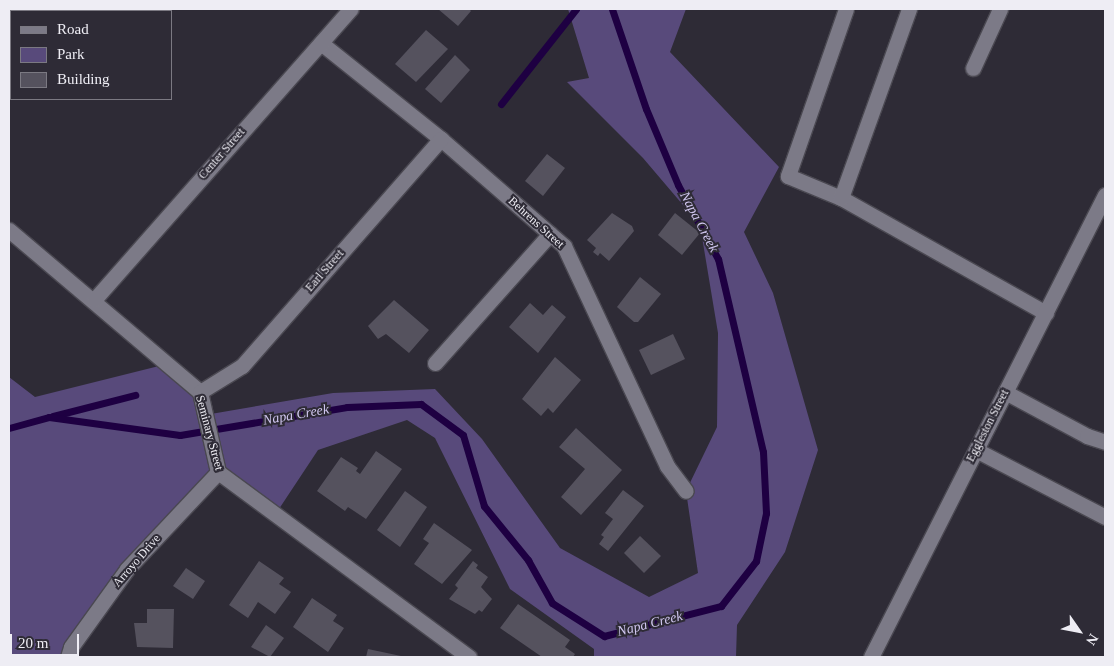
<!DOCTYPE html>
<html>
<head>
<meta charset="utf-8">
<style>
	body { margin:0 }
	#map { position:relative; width:1114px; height:666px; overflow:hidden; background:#2e2b36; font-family:Georgia,serif }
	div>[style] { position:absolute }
	.green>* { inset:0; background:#584a7b }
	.stream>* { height:7px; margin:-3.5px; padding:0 3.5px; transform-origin:3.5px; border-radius:3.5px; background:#1e0042 }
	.building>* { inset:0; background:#55525e }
	.roads { filter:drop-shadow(1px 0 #4a4851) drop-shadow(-1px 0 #4a4851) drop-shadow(0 1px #4a4851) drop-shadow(0 -1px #4a4851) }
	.minor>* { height:15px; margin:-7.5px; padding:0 7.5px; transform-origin:7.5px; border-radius:7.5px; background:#7c7a87 }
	span { translate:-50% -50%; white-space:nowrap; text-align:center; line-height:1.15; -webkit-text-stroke:4px #2e2b36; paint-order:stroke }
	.street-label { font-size:12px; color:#eeedf4 }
	.water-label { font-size:14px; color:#d1c7f0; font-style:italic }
	.frame { position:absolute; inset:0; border:10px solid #eeedf4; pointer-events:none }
	.legend { position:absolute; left:10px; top:10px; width:162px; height:90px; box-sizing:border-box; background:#2e2b36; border:1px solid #7b7982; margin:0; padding:6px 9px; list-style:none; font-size:15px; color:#eeedf4 }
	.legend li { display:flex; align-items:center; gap:10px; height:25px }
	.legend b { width:25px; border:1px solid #7b7982 }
	.north { position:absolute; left:1054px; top:606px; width:50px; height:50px; -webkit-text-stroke:4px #2e2b36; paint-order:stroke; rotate:123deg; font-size:14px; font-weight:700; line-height:20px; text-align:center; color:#eeedf4 }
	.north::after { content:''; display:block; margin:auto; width:18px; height:22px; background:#eeedf4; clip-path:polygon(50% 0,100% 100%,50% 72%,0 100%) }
	.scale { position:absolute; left:10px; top:634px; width:69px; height:22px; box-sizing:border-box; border:2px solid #eeedf4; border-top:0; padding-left:6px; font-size:15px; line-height:18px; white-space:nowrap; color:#eeedf4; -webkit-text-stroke:4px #2e2b36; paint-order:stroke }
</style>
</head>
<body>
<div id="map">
	<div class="green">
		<div style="clip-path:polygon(568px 9px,686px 9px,670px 52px,779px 167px,744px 232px,773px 293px,818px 450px,785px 552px,737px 625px,736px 657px,594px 657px,594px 649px,510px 589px,435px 438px,407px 420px,318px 450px,275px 515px,217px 473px,127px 569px,68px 657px,9px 657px,9px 377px,35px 397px,167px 364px,200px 392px,205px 415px,333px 393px,435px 389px,482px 439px,560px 548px,649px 597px,698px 573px,686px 491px,717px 427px,718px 333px,700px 225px,643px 158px,567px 82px,589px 78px)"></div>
	</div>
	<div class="stream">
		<div style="left:501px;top:104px;width:121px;rotate:-51.7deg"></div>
		<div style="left:53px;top:416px;width:85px;rotate:-14.4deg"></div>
		<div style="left:9px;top:428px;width:41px;rotate:-15.4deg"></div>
		<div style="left:49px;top:417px;width:132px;rotate:7.8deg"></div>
		<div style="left:180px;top:435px;width:169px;rotate:-9.5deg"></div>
		<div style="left:347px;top:407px;width:74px;rotate:-2.3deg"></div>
		<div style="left:421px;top:404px;width:52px;rotate:36.4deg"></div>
		<div style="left:463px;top:435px;width:74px;rotate:73.5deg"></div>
		<div style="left:484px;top:506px;width:70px;rotate:50.8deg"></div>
		<div style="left:528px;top:560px;width:49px;rotate:60.8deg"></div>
		<div style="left:552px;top:603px;width:62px;rotate:32.4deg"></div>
		<div style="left:604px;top:636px;width:121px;rotate:-14.4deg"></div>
		<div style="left:721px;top:606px;width:57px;rotate:-52.1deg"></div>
		<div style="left:756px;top:561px;width:49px;rotate:-78.2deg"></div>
		<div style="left:766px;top:513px;width:61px;rotate:-92.8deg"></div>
		<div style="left:763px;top:452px;width:198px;rotate:-103.1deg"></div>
		<div style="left:718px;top:259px;width:84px;rotate:-118.4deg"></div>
		<div style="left:678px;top:185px;width:82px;rotate:-112.8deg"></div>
		<div style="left:646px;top:109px;width:106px;rotate:-108.8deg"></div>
	</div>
	<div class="building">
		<div style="clip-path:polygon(438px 9px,469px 9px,471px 11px,458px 26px)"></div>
		<div style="clip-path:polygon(426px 30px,448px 49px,416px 82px,395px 64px)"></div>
		<div style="clip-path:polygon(455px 55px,470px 70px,441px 103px,425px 89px)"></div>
		<div style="clip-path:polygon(547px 154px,565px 168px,543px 196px,525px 181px)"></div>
		<div style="clip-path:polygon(612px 213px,632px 226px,634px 231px,609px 261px,600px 253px,598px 256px,593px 252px,596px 248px,587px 240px)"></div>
		<div style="clip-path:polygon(675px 213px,700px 233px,682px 255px,658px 235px)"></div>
		<div style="clip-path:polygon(640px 277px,661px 294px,638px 322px,634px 322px,617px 307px)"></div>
		<div style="clip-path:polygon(394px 300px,429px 330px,409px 353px,386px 334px,378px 339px,368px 326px)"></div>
		<div style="clip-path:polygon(530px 303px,543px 315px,552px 305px,566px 317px,538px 353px,509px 327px)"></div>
		<div style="clip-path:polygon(673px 334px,685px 359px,651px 375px,639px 350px)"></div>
		<div style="clip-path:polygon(555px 357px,581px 380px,553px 413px,548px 408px,541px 416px,522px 399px)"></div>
		<div style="clip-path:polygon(576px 428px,622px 470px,581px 515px,561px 497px,585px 469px,559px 447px)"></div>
		<div style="clip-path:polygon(376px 451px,402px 469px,366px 519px,348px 507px,345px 511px,317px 491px,341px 457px,358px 468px,356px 471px,360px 474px)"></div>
		<div style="clip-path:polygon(623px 490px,644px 506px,608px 551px,599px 544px,604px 537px,601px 535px,613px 519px,605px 513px)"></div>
		<div style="clip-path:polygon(405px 491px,427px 507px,400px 547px,377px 530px)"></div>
		<div style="clip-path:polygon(434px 523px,472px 550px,442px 584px,414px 564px,429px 543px,423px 539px)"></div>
		<div style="clip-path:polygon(640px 536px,661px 556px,644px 573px,624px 553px)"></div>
		<div style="clip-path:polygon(259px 561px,284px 578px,279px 584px,291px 592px,275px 614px,258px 602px,248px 618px,229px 605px)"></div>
		<div style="clip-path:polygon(473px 561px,478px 565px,476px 568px,488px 577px,481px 587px,492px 599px,482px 612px,479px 610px,475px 614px,449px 599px,458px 588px,455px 585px)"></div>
		<div style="clip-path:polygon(186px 568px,205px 581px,193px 599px,173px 586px)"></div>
		<div style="clip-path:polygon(312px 598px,337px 615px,333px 621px,344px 628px,328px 652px,293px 627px)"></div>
		<div style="clip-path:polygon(518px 604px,570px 640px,565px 647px,575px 654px,573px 657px,542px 657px,500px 628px)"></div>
		<div style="clip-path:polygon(147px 609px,174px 609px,173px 648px,137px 647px,134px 623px,147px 623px)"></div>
		<div style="clip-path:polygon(266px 625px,284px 638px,270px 657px,251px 647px)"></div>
		<div style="clip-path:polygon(368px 649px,401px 656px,401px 657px,366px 657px)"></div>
	</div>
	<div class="roads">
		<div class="minor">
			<div style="left:846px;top:9px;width:177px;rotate:109.2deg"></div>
			<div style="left:788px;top:176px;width:57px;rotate:22.5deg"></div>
			<div style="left:841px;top:198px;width:235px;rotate:29.3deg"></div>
			<div style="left:321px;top:43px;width:154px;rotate:38.7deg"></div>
			<div style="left:441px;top:139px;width:163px;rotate:41deg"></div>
			<div style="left:564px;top:246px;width:243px;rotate:64.9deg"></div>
			<div style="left:667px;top:466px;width:31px;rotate:53deg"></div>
			<div style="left:973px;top:68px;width:65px;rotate:-65.4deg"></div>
			<div style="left:841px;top:198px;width:201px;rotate:-70.2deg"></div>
			<div style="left:9px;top:230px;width:250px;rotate:40.3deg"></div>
			<div style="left:200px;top:392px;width:82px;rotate:77.3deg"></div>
			<div style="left:218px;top:472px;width:312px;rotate:36.4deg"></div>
			<div style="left:94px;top:300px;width:388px;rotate:-48.6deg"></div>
			<div style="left:435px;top:363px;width:173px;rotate:-48.3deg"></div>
			<div style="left:200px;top:392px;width:49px;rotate:-31.8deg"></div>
			<div style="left:242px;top:366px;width:302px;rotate:-48.8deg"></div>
			<div style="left:1005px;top:392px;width:93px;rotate:28.2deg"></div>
			<div style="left:1087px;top:436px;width:19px;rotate:18deg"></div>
			<div style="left:976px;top:450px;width:145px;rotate:27.4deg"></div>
			<div style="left:68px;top:657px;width:10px;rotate:-73deg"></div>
			<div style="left:71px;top:647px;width:96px;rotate:-54.3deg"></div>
			<div style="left:127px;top:569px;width:133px;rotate:-46.8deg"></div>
			<div style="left:871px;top:657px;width:518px;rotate:-63.14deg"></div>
		</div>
	</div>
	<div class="street-label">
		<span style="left:222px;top:154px;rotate:-49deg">Center Street</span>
		<span style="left:536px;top:223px;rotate:42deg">Behrens Street</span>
		<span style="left:325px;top:271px;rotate:-49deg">Earl Street</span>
		<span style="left:988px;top:426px;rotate:-63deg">Eggleston Street</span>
		<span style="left:209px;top:433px;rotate:75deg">Seminary Street</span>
		<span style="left:137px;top:561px;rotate:-49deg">Arroyo Drive</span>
	</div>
	<div class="water-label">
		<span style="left:699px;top:222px;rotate:62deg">Napa Creek</span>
		<span style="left:296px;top:415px;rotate:-10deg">Napa Creek</span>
		<span style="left:650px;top:624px;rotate:-14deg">Napa Creek</span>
	</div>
	<div class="frame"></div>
	<ul class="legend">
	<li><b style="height:6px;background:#7c7a87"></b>Road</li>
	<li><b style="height:14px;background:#584a7b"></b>Park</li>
	<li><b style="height:14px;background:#55525e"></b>Building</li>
	</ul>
	<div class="north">N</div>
	<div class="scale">20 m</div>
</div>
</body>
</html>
